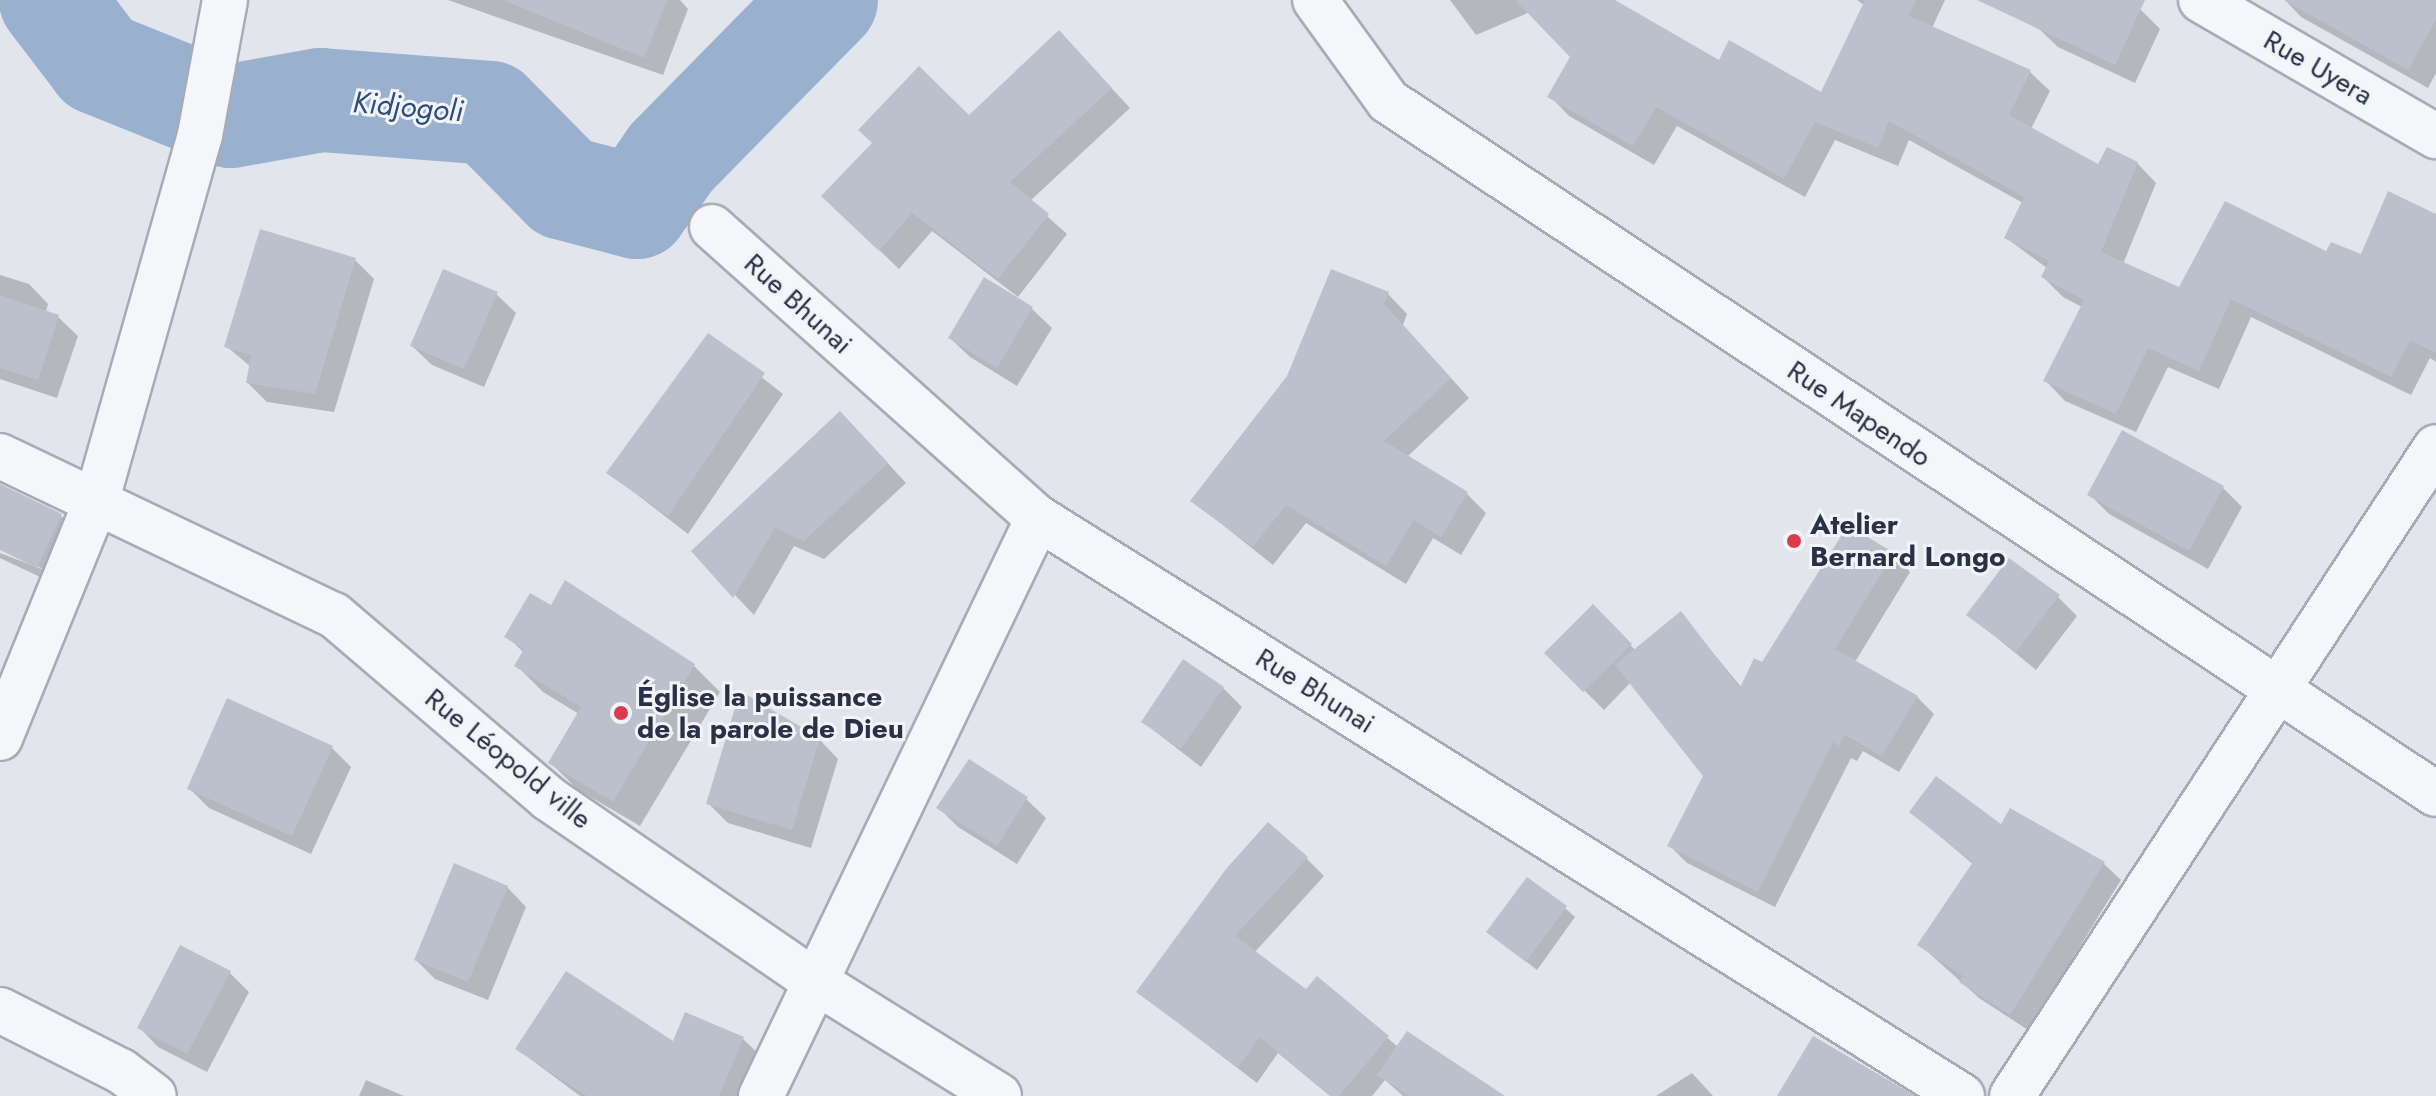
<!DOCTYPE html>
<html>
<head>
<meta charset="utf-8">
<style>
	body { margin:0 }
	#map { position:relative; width:2436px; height:1096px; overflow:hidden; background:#e2e5ec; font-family:Jost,sans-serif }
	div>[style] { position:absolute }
	.shadow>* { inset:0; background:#0003 }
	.river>* { height:104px; margin:-52px; padding:0 52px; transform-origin:52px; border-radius:52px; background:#99b1cf }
	.building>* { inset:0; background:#bbc1cc }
	.roads { filter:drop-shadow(2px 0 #a6abb7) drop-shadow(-2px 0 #a6abb7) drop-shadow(0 2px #a6abb7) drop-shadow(0 -2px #a6abb7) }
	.minor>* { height:44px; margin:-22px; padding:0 22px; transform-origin:22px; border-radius:22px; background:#f5f6f9 }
	.dots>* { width:22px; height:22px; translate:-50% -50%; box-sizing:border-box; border:4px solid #f2f4f9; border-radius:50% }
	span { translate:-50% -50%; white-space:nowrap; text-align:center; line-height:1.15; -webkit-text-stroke:6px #f2f4f9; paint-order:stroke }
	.street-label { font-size:28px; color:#283146 }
	.poi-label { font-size:28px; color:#283146; font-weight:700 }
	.left { translate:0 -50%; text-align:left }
	.water-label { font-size:30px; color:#2d4d7f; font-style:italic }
</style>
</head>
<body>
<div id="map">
	<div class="shadow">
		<div style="clip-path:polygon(448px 0,680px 0,688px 9px,663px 75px)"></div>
		<div style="clip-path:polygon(1450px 0,1611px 0,1719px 63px,1822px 94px,1864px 5px,1857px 0,1945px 0,1932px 28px,2030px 72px,2050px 91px,2031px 129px,2099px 167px,2137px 163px,2156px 183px,2123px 264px,2180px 289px,2327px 253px,2362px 256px,2436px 216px,2436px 362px,2430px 358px,2411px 395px,2251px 317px,2219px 389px,2168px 367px,2136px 432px,2065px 401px,2046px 381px,2082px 307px,2063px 297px,2043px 277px,2047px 268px,2006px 238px,2023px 203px,1909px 140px,1898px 166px,1835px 140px,1805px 197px,1677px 126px,1654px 165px,1569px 116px,1550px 96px,1573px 56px,1530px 12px,1476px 35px)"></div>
		<div style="clip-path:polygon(2051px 0,2120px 0,2141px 10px,2160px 29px,2135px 83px,2058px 47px,2038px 28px)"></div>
		<div style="clip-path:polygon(2285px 0,2436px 0,2436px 73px,2428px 88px,2301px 17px)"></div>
		<div style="clip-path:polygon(1078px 52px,1130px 108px,1030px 201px,1067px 234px,1018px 297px,932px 231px,899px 269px,843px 215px,969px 118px)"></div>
		<div style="clip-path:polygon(355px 260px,374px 279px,334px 412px,267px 402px,248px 383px,251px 367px,226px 346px)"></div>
		<div style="clip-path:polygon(0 275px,29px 284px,48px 304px,46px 312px,58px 317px,78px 336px,57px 398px,0 379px)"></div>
		<div style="clip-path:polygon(985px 280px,1032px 309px,1052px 328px,1017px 386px,970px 357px,950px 338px)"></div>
		<div style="clip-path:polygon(496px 294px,516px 313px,484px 387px,432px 365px,412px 346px)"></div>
		<div style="clip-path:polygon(1388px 294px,1407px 314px,1403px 325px,1469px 398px,1407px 457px,1467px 494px,1486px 513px,1461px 555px,1433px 538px,1406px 584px,1306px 523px,1273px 565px,1193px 501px)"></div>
		<div style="clip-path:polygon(709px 336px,783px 394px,688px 534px,609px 473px)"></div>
		<div style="clip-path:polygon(860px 433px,906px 483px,824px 559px,794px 546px,754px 615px,693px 551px)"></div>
		<div style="clip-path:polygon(0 486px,61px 516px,78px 533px,55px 584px,0 558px,0 553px,47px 571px,0 548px)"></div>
		<div style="clip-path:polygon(2223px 488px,2242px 507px,2208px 569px,2109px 514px,2090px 495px)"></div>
		<div style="clip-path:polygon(1893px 554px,1910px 572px,1855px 662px,1917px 697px,1934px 714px,1899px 772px,1863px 751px,1857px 761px,1851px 758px,1775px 907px,1687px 863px,1670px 846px,1705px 776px,1631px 682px,1604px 710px,1547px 653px,1593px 607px,1636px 651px,1681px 614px,1742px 688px)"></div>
		<div style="clip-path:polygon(566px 583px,693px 665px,720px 692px,640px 826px,577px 789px,551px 763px,579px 714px,543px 692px,517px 666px,524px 653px,507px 636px,552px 608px)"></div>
		<div style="clip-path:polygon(2058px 597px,2077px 616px,2036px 670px,1969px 615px)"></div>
		<div style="clip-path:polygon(1223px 688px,1242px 707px,1201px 767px,1143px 722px)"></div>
		<div style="clip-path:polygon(819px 739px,838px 759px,811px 848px,728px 823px,708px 803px)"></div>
		<div style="clip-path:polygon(332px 748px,351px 767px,311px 854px,209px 808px,189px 788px)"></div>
		<div style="clip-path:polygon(1026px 799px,1046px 818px,1017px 864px,958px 827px,939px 808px)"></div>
		<div style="clip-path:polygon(2011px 811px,2104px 864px,2121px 880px,2028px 1030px,1979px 998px,1920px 945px,1974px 865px,1911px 812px,2002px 827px)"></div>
		<div style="clip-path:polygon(1306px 858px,1324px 876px,1254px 953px,1306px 991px,1317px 978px,1398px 1047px,1501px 1096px,1403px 1096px,1385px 1080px,1372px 1096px,1330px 1096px,1278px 1053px,1257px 1083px,1138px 992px)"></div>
		<div style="clip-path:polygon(507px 887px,526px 907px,488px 1000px,435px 979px,416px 960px)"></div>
		<div style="clip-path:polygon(1565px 908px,1575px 917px,1537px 970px,1489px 932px)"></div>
		<div style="clip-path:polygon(229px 972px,249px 992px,207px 1072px,158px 1047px,139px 1027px)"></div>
		<div style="clip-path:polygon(743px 1039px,761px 1056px,744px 1096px,580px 1096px,517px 1049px)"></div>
		<div style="clip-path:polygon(1692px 1073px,1713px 1096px,1656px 1096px)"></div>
		<div style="clip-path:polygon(366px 1080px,404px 1096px,359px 1096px)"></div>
	</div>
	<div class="river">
		<div style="left:51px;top:0;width:79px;rotate:52.7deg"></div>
		<div style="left:99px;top:63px;width:142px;rotate:21.9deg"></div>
		<div style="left:231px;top:116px;width:91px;rotate:-10.1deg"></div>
		<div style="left:321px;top:100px;width:169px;rotate:4.4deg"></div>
		<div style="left:490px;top:113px;width:105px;rotate:45.4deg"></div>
		<div style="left:564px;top:188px;width:75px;rotate:14.6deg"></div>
		<div style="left:637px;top:207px;width:60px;rotate:-55.2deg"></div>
		<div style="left:671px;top:158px;width:221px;rotate:-45.5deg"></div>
	</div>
	<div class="building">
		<div style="clip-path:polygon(503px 0,667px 0,644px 58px)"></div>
		<div style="clip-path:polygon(1515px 0,1615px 0,1719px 60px,1729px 40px,1821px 92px,1865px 0,1916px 0,1909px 16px,2031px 70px,2009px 115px,2098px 164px,2107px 147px,2138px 162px,2101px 252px,2179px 287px,2225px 201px,2326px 251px,2331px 242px,2361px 254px,2388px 191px,2436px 214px,2436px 353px,2410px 340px,2391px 377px,2231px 299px,2199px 371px,2148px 348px,2116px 414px,2043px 381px,2084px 300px,2041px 277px,2049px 261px,2004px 238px,2024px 197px,1889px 121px,1878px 148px,1815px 122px,1784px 179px,1656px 107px,1633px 146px,1547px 97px,1570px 57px)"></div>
		<div style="clip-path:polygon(1977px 0,2145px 0,2115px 65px)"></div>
		<div style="clip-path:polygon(2284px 0,2436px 0,2436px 20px,2408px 70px)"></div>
		<div style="clip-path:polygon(1059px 30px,1112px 88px,1010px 182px,1049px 214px,998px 279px,912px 213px,879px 251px,821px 196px,872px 143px,858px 130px,919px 66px,969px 115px)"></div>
		<div style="clip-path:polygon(260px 229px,356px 258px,315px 394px,246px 383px,251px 355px,224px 347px)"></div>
		<div style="clip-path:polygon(443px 269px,498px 292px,464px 369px,410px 346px)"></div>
		<div style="clip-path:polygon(1331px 269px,1389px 292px,1384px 304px,1451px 378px,1384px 441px,1468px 492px,1441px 537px,1414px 520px,1386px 566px,1286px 505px,1253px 547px,1190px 501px,1287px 376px)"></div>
		<div style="clip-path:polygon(984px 277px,1033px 307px,997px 368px,948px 338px)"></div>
		<div style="clip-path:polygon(0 295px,59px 315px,38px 380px,0 368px)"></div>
		<div style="clip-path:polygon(708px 333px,765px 373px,668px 516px,606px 473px)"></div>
		<div style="clip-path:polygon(840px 411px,888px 463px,804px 541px,775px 528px,733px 598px,691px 551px)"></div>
		<div style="clip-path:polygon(2122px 430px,2224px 486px,2189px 551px,2087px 495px)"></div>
		<div style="clip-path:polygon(0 484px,62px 514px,37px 568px,0 550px)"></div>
		<div style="clip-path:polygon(1848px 525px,1894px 553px,1835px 649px,1918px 696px,1882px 756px,1845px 735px,1839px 746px,1833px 742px,1758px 892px,1667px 846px,1703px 776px,1615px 665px,1681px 611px,1740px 688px,1754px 658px,1762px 662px)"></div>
		<div style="clip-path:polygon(2009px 558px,2060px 595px,2016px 652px,1966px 615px)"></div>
		<div style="clip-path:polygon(565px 580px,695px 664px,613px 802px,548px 763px,581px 707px,514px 666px,524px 649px,504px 637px,530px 593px,551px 605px)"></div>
		<div style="clip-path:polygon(1593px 604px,1632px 644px,1583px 692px,1544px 653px)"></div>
		<div style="clip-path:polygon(1183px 659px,1224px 687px,1181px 749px,1141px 722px)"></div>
		<div style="clip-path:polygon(740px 691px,820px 738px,792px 830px,706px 804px)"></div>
		<div style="clip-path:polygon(227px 698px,333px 746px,292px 836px,187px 789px)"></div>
		<div style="clip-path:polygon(969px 759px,1028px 797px,997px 846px,936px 808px)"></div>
		<div style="clip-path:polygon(1936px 776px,2001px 824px,2010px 808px,2105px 862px,2010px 1015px,1959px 982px,1963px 976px,1917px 945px,1973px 862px,1909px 812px)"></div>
		<div style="clip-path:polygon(1268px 822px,1308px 857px,1235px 936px,1306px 989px,1317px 976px,1389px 1036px,1339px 1096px,1331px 1096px,1260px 1037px,1238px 1067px,1136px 992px,1226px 869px)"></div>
		<div style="clip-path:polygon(454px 863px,508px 886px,468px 982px,414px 960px)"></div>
		<div style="clip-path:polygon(1527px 877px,1567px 906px,1526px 962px,1486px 932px)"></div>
		<div style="clip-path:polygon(180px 945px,231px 971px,187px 1054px,137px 1028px)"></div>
		<div style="clip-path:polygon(566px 971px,673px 1041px,685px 1012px,744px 1037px,719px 1096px,587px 1096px,515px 1049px)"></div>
		<div style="clip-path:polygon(1407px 1031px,1505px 1096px,1409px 1096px,1377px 1075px)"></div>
		<div style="clip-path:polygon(1813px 1036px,1900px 1087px,1915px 1096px,1777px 1096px)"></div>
	</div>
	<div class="roads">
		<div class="minor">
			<div style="left:1315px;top:0;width:125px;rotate:54.1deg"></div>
			<div style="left:1388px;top:101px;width:1256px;rotate:33.48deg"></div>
			<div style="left:2201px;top:0;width:272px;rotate:30.1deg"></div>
			<div style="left:712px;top:227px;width:437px;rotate:41.8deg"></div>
			<div style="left:1038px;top:518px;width:1090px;rotate:32.03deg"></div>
			<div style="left:0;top:456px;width:370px;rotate:25.5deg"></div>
			<div style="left:334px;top:615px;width:282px;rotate:40.5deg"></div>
			<div style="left:548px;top:798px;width:321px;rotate:34.5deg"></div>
			<div style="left:813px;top:980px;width:219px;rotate:31.9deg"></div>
			<div style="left:0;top:738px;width:258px;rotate:-67.9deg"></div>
			<div style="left:97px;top:499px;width:378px;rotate:-74.2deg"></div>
			<div style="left:200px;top:135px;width:137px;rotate:-79.5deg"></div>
			<div style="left:0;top:1010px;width:136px;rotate:26.8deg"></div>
			<div style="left:121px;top:1071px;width:41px;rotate:37.1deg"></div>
			<div style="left:761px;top:1096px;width:641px;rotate:-64.39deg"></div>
			<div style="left:2012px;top:1096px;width:775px;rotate:-56.84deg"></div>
		</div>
	</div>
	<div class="dots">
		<div style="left:1794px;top:541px;background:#dd3b4b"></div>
		<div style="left:621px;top:713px;background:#dd3b4b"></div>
	</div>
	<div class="street-label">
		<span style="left:2318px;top:68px;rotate:30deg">Rue Uyera</span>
		<span style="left:798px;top:304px;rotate:42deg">Rue Bhunai</span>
		<span style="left:1859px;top:414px;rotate:34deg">Rue Mapendo</span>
		<span style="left:1315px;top:691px;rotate:32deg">Rue Bhunai</span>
		<span style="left:508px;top:759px;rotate:39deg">Rue Léopold ville</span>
	</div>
	<div class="poi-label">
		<span class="left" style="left:1810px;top:541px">Atelier<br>Bernard Longo</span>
		<span class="left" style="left:637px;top:713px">Église la puissance<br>de la parole de Dieu</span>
	</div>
	<div class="water-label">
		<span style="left:408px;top:107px;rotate:5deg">Kidjogoli</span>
	</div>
</div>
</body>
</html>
